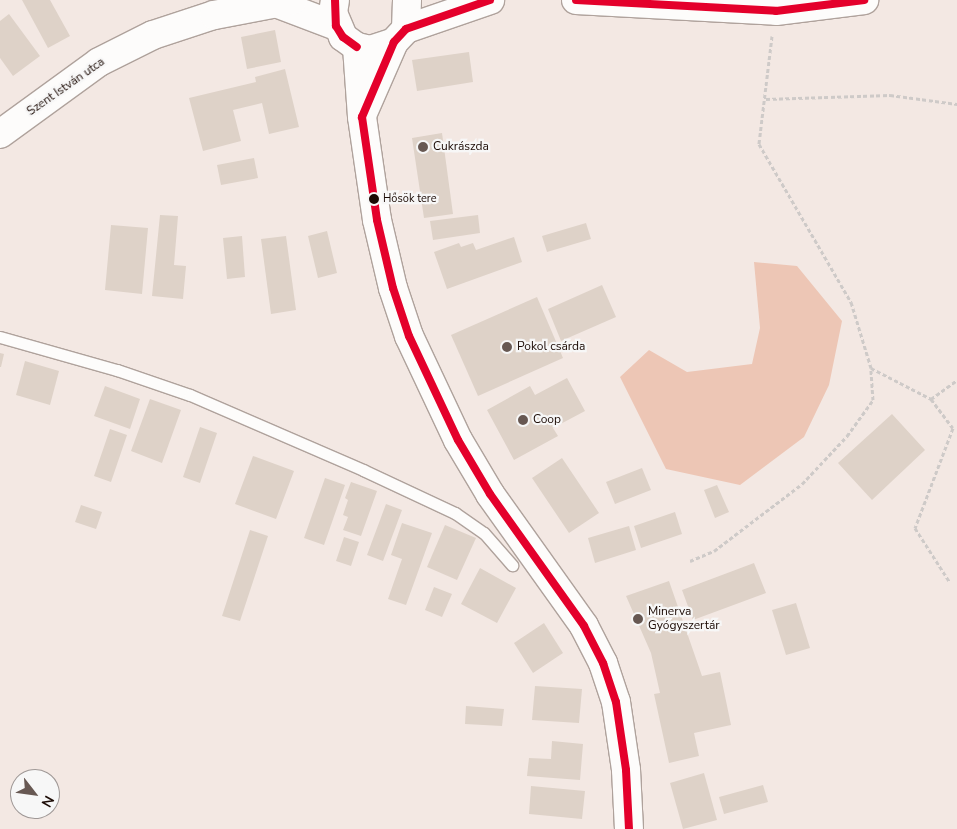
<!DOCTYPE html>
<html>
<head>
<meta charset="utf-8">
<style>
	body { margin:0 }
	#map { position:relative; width:957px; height:829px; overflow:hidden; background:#f3e8e3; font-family:"Nunito Sans",sans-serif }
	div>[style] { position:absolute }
	.green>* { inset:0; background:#edc6b5 }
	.building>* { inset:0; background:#ded2c8 }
	.path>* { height:3px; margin-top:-1.5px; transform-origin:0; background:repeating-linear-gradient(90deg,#cecac8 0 4px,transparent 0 6.5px) }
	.roads { filter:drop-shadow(1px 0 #afa29c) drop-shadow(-1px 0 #afa29c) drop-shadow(0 1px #afa29c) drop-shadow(0 -1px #afa29c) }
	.lane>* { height:11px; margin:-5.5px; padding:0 5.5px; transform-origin:5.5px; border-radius:5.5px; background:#fdfcfb }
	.secondary>* { height:28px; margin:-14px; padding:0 14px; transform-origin:14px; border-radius:14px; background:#fdfcfb }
	.bus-1>* { height:8px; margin:-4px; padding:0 4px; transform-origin:4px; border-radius:4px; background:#e4002b }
	.dots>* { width:14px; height:14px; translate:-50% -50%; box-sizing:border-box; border:2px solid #f7f7f7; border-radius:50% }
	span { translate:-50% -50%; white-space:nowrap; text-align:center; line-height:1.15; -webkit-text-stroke:4.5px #f7f7f7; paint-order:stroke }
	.bus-label { font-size:11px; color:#1b0a04 }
	.left { translate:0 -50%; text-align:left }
	.street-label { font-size:12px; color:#1b0a04 }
	.poi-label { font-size:12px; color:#1b0a04 }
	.north { position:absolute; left:10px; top:769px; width:50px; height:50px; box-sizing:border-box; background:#f7f7f7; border:1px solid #9f9896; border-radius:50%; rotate:120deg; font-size:14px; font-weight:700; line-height:20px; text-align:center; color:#1b0a04 }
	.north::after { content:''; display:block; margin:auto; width:18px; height:22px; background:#675852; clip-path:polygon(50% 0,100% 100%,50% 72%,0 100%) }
</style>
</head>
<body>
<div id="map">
	<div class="green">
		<div style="clip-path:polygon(754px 262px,797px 266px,842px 321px,829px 385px,804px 437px,740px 485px,666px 469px,620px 377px,649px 350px,687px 372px,752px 364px,760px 328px)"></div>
	</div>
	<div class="building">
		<div style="clip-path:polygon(22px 0,50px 0,70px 36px,48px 48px)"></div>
		<div style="clip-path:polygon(9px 14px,40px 56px,13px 76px,0 58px,0 21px)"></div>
		<div style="clip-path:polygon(275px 30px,281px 62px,247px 69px,241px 37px)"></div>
		<div style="clip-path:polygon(469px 52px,473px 82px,417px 91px,412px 60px)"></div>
		<div style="clip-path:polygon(285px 69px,299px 127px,269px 134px,262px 103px,233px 110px,241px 141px,203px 151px,189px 98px,256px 82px,255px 77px)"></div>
		<div style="clip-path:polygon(442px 133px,453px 214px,424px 218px,412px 138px)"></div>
		<div style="clip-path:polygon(254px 158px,258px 178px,221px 185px,217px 165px)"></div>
		<div style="clip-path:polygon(160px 215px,178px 216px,174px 265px,186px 266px,183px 299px,152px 296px)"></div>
		<div style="clip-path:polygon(478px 215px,480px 233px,433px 240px,430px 221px)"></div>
		<div style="clip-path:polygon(586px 223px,591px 239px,547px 252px,542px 236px)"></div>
		<div style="clip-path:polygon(111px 225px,148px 228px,142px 294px,105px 290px)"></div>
		<div style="clip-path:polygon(327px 231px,337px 273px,318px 278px,308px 236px)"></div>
		<div style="clip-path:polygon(242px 236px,245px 277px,227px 279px,223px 238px)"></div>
		<div style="clip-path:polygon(286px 236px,296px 310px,271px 314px,261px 239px)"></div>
		<div style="clip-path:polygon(514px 237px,522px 262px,447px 289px,434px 252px,459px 243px,461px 247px,473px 243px,476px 250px)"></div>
		<div style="clip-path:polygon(602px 285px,616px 317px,561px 341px,548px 309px)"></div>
		<div style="clip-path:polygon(537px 297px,563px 358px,478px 396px,451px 335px)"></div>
		<div style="clip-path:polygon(0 353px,4px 354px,1px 367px,0 367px)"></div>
		<div style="clip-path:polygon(25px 361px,59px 371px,50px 405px,16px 395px)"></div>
		<div style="clip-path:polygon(567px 378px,585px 411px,553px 428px,558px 436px,514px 460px,487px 410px,530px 386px,535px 395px)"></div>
		<div style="clip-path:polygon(105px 386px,140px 399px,130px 429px,94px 416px)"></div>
		<div style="clip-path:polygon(150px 399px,181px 410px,162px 463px,131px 451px)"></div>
		<div style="clip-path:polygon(892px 414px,925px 450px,872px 500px,838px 463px)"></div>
		<div style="clip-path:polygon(200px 427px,217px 433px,200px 483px,183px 477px)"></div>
		<div style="clip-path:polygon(110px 429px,127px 435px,111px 482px,94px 476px)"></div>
		<div style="clip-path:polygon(253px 456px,294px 471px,276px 519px,235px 504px)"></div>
		<div style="clip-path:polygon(562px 458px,599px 513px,569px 533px,532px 478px)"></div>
		<div style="clip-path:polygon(642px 468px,651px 490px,615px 504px,606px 482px)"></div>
		<div style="clip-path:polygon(325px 478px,345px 485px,324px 545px,304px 538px)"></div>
		<div style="clip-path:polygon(351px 482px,377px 491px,361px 536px,343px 530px,348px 517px,343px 515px,348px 500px,345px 498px)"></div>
		<div style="clip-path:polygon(717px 485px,729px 512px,715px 518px,704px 490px)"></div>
		<div style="clip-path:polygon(386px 504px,402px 510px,383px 561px,367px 555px)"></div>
		<div style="clip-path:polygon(81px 505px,102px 512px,96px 529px,75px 522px)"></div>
		<div style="clip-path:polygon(675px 512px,682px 534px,641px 548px,634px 526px)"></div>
		<div style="clip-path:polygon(402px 523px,432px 533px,406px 605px,388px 599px,402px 559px,391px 555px)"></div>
		<div style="clip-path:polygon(445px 525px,476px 538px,457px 580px,427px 567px)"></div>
		<div style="clip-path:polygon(629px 526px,636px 550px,595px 563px,588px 538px)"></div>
		<div style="clip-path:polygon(250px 530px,268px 536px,240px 621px,222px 616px)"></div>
		<div style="clip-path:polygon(344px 537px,359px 542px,351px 566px,336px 561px)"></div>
		<div style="clip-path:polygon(754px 563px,766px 593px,693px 620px,682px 590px)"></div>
		<div style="clip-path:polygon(480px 568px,516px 588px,497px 623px,461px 604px)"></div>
		<div style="clip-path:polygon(669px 581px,702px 676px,720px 672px,731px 725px,694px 733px,699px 756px,669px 763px,654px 694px,660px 693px,651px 653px,626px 596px)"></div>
		<div style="clip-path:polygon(434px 587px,452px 594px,442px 617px,425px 610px)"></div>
		<div style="clip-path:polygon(796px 603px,810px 648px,786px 655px,772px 610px)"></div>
		<div style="clip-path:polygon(544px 623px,563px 653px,533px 673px,514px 643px)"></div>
		<div style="clip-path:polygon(535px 686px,582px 689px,579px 723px,532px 720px)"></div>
		<div style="clip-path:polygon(466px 706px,504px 709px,502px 726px,465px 724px)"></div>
		<div style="clip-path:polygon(552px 741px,583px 744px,580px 780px,527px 776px,529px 758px,551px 759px)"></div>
		<div style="clip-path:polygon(704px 773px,717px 820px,683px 829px,670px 783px)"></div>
		<div style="clip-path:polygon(763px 785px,768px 802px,724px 814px,719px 797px)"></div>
		<div style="clip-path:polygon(531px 786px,585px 791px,582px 819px,529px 814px)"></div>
	</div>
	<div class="path">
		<div style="left:772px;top:36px;width:109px;rotate:96.9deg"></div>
		<div style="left:759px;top:144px;width:183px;rotate:59.8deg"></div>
		<div style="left:851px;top:302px;width:69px;rotate:73.1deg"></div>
		<div style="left:871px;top:368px;width:68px;rotate:27.3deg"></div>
		<div style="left:931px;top:399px;width:36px;rotate:53deg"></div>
		<div style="left:953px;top:428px;width:107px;rotate:110.8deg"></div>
		<div style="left:915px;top:528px;width:63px;rotate:57.3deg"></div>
		<div style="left:766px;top:99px;width:124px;rotate:-1.8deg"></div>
		<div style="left:890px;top:95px;width:68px;rotate:7.7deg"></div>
		<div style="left:931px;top:399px;width:32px;rotate:-36deg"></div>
		<div style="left:690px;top:561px;width:26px;rotate:-23deg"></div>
		<div style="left:714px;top:551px;width:111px;rotate:-37.3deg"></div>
		<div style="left:802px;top:484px;width:66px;rotate:-46.8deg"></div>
		<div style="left:847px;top:436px;width:44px;rotate:-54.2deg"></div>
		<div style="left:873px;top:400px;width:32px;rotate:-94deg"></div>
	</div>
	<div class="roads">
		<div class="lane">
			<div style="left:0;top:337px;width:122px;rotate:15.8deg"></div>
			<div style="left:117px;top:370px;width:77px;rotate:18.9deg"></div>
			<div style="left:190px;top:395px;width:189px;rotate:23.4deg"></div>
			<div style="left:363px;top:470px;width:102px;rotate:25.1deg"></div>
			<div style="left:455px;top:513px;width:35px;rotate:35deg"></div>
			<div style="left:484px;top:533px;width:43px;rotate:48.8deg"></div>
		</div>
		<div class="secondary">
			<div style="left:335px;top:0;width:13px;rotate:99deg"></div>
			<div style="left:333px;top:13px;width:26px;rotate:67deg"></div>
			<div style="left:343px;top:37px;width:17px;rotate:36deg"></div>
			<div style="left:357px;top:47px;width:13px;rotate:13deg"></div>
			<div style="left:370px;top:50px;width:25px;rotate:-18deg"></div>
			<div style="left:394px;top:42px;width:18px;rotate:-47deg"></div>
			<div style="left:406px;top:29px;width:29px;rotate:-88deg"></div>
			<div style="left:576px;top:0;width:200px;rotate:3.1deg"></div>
			<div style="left:776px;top:11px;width:89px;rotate:-7.1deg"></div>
			<div style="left:278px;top:4px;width:62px;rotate:20.8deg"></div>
			<div style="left:406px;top:29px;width:89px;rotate:-19deg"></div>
			<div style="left:357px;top:47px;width:70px;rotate:85.9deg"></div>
			<div style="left:362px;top:117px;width:104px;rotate:81.7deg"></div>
			<div style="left:377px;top:220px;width:70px;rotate:76.8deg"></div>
			<div style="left:393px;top:288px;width:51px;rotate:71.6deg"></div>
			<div style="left:409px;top:336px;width:115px;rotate:64.8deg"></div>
			<div style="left:458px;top:440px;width:63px;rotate:59.3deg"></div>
			<div style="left:490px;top:494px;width:162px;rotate:54.5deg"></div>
			<div style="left:584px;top:626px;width:42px;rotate:62.8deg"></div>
			<div style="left:603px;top:663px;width:41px;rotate:71.6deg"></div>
			<div style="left:616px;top:702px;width:69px;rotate:81.6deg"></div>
			<div style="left:626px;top:770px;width:59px;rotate:87.1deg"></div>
			<div style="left:363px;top:113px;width:77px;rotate:-66.4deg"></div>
			<div style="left:0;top:134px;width:122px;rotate:-36deg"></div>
			<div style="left:99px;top:62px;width:60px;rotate:-26.6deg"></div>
			<div style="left:153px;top:35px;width:64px;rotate:-18.2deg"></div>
			<div style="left:214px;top:15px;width:80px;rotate:-10.8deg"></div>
		</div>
	</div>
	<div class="bus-1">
		<div style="left:335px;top:0;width:26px;rotate:88deg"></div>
		<div style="left:336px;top:26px;width:13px;rotate:58deg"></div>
		<div style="left:343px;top:37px;width:17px;rotate:36deg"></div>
		<div style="left:490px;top:0;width:89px;rotate:161deg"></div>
		<div style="left:406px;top:29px;width:18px;rotate:133deg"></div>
		<div style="left:394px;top:42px;width:82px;rotate:113.1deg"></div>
		<div style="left:362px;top:117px;width:104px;rotate:81.7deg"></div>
		<div style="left:377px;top:220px;width:70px;rotate:76.8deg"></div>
		<div style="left:393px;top:288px;width:51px;rotate:71.6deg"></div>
		<div style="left:409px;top:336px;width:115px;rotate:64.8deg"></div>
		<div style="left:458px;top:440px;width:63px;rotate:59.3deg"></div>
		<div style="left:490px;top:494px;width:162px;rotate:54.5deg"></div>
		<div style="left:584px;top:626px;width:42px;rotate:62.8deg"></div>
		<div style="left:603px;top:663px;width:41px;rotate:71.6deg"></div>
		<div style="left:616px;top:702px;width:69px;rotate:81.6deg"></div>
		<div style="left:626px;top:770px;width:59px;rotate:87.1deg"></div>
		<div style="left:576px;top:0;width:200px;rotate:3.1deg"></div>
		<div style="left:776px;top:11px;width:89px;rotate:-7.1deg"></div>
	</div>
	<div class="dots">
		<div style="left:423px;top:147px;background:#675852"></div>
		<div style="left:374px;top:199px;background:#1b0a04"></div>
		<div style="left:507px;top:347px;background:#675852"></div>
		<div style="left:523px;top:420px;background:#675852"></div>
		<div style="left:638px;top:619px;background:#675852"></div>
	</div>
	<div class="bus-label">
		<span class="left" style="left:383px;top:199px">Hősök tere</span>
	</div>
	<div class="street-label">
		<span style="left:66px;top:87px;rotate:-35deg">Szent István utca</span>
	</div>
	<div class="poi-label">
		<span class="left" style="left:433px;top:147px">Cukrászda</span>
		<span class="left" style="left:517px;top:347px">Pokol csárda</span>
		<span class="left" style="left:533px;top:420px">Coop</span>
		<span class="left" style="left:648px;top:619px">Minerva<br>Gyógyszertár</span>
	</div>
	<div class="north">N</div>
</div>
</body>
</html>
